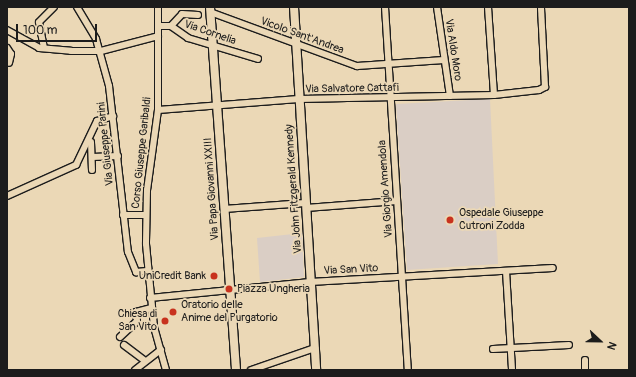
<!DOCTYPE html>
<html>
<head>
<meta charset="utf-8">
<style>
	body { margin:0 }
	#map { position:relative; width:636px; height:377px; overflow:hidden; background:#ebd8b6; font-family:Pangolin,sans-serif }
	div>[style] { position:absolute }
	.built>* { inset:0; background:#dacec5 }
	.roads { filter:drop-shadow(1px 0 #1c1c1c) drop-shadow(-1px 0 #1c1c1c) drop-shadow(0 1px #1c1c1c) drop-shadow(0 -1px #1c1c1c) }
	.minor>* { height:6px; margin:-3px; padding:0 3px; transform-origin:3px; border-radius:3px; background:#ebd8b6 }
	.major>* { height:8px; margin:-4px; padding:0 4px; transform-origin:4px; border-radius:4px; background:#ebd8b6 }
	.dots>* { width:11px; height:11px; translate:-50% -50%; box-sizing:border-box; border:2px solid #ebd8b6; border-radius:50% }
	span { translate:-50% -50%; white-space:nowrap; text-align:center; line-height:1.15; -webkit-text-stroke:3.5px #ebd8b6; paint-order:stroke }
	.street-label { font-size:11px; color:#1c1c1c }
	.poi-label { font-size:11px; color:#1c1c1c }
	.left { translate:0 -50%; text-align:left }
	.right { translate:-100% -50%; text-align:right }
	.frame { position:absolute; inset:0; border:8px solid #1c1c1c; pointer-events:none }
	.north { position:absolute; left:580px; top:321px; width:40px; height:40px; -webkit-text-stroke:3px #ebd8b6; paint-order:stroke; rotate:112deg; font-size:11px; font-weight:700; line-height:16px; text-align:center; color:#1c1c1c }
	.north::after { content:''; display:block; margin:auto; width:14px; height:18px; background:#1c1c1c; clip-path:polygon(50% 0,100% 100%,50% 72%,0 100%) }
	.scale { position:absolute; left:16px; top:24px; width:81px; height:18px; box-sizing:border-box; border:2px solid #1c1c1c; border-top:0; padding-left:5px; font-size:12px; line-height:14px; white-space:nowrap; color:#1c1c1c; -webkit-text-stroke:3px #ebd8b6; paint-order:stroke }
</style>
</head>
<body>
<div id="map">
	<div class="built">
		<div style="clip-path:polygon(490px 99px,498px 264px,407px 270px,396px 104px)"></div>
		<div style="clip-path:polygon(302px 233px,304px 277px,260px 282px,257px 238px)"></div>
	</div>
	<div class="roads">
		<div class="minor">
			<div style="left:77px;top:7px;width:37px;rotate:59deg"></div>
			<div style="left:96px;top:39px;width:49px;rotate:74.5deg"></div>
			<div style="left:109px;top:86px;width:167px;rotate:83.5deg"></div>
			<div style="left:128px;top:252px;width:22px;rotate:68deg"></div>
			<div style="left:136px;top:272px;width:11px;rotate:-5deg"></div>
			<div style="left:158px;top:7px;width:103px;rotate:90deg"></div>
			<div style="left:158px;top:110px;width:81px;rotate:97.8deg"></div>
			<div style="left:147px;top:190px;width:54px;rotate:91.1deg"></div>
			<div style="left:146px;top:244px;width:83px;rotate:84.5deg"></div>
			<div style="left:154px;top:327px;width:45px;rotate:74.4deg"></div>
			<div style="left:385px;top:7px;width:364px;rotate:86.4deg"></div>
			<div style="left:437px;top:7px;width:90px;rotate:81.7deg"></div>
			<div style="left:488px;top:7px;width:88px;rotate:86.1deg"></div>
			<div style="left:210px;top:12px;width:157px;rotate:20.2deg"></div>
			<div style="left:357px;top:66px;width:87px;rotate:-3.9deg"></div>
			<div style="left:158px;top:26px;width:13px"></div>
			<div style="left:171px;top:26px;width:21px;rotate:35deg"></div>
			<div style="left:188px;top:38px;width:73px;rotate:16.7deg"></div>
			<div style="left:171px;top:26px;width:16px;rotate:-47deg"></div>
			<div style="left:182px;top:14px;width:16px;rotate:4deg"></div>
			<div style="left:7px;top:30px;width:37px;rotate:29deg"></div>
			<div style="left:39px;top:48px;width:32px;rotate:5deg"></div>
			<div style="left:71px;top:51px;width:30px"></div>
			<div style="left:101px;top:51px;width:59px;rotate:-14.7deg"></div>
			<div style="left:7px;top:48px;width:7px;rotate:56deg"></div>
			<div style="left:11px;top:54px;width:9px;rotate:103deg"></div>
			<div style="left:44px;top:48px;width:26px;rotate:-101deg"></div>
			<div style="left:39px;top:22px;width:21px;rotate:-45deg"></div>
			<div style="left:158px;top:110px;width:141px;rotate:-4.5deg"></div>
			<div style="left:299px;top:99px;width:195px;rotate:-1.2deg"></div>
			<div style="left:494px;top:95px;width:45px;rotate:-6.3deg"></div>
			<div style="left:539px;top:90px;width:7px;rotate:-27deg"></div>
			<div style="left:545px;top:87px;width:80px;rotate:-92.9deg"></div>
			<div style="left:91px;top:142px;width:28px;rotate:88deg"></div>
			<div style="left:92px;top:157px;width:26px;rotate:-2deg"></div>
			<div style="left:7px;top:196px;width:76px;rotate:-24.2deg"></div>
			<div style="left:76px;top:165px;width:49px;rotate:-64.5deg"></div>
			<div style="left:97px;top:121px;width:17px;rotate:-17deg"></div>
			<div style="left:306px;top:208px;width:91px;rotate:-4.4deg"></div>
			<div style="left:224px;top:209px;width:81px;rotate:-4.2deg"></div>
			<div style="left:123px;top:215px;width:22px"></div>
			<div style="left:506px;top:271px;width:99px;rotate:86.5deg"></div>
			<div style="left:150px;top:298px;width:161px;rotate:-5.7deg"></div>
			<div style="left:310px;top:282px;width:243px;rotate:-3.3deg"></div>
			<div style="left:120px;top:337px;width:23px;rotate:-43deg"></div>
			<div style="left:137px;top:321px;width:9px;rotate:-96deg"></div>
			<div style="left:136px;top:312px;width:16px;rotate:-15deg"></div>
			<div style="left:124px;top:345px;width:26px;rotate:37deg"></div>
			<div style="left:493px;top:349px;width:76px;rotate:-3deg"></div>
			<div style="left:585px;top:360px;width:10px;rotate:90deg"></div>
			<div style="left:135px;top:370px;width:33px;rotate:-38deg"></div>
			<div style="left:251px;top:370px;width:68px;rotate:-19deg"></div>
		</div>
		<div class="major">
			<div style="left:210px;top:7px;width:364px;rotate:85.9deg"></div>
			<div style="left:294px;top:7px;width:364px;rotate:86.5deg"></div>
		</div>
	</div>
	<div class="dots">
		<div style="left:450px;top:220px;background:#c8321e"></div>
		<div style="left:214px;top:276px;background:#c8321e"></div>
		<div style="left:229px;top:289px;background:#c8321e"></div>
		<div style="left:173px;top:312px;background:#c8321e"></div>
		<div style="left:165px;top:321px;background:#c8321e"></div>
	</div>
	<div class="street-label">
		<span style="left:210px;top:33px;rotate:19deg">Via Cornelia</span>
		<span style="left:302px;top:36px;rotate:20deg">Vicolo Sant'Andrea</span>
		<span style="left:453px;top:50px;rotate:81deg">Via Aldo Moro</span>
		<span style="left:352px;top:89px;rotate:-1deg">Via Salvatore Cattafi</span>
		<span style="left:106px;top:144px;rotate:-96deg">Via Giuseppe Parini</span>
		<span style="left:142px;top:153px;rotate:-84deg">Corso Giuseppe Garibaldi</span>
		<span style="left:212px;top:189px;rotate:-94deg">Via Papa Giovanni XXIII</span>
		<span style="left:294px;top:189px;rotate:-94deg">Via John Fitzgerald Kennedy</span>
		<span style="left:386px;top:189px;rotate:-94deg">Via Giorgio Amendola</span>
		<span style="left:351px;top:270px;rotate:-3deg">Via San Vito</span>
	</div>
	<div class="poi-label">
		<span class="left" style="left:459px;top:220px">Ospedale Giuseppe<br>Cutroni Zodda</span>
		<span class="right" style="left:206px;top:276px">UniCredit Bank</span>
		<span class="left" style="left:237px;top:289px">Piazza Ungheria</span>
		<span class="left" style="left:181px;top:312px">Oratorio delle<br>Anime del Purgatorio</span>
		<span class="right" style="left:157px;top:321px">Chiesa di<br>San Vito</span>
	</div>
	<div class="frame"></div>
	<div class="north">N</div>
	<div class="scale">100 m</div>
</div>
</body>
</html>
